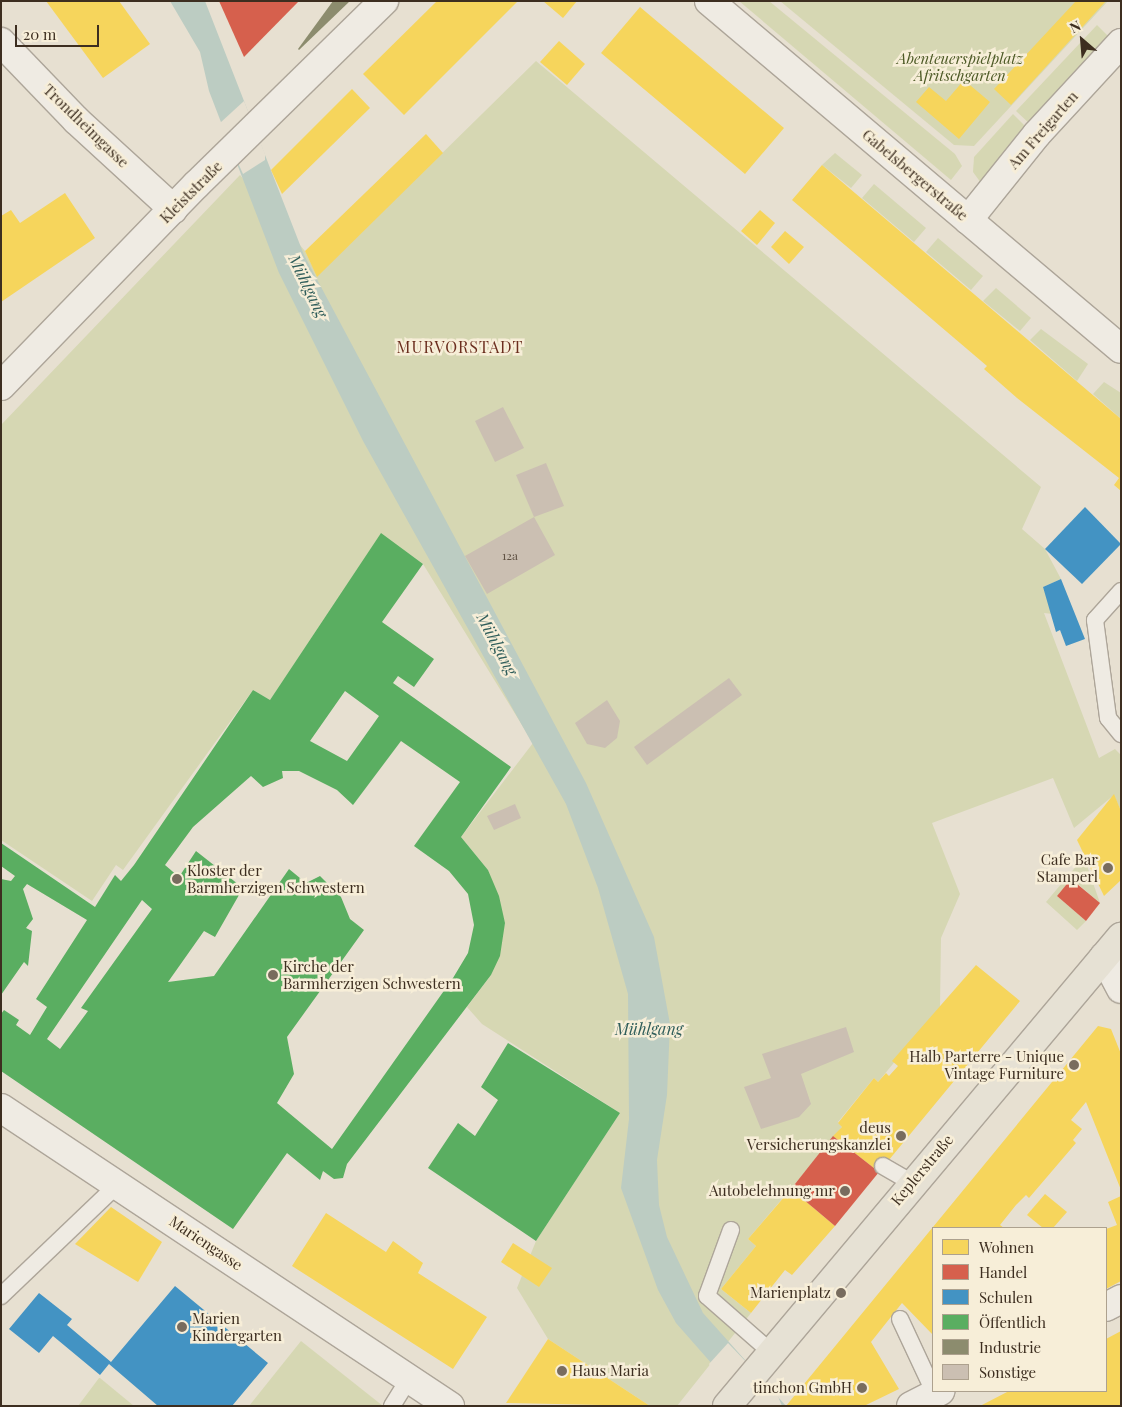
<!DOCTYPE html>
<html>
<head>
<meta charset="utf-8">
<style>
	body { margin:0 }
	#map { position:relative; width:1122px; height:1407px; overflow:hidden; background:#e7e0d1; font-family:"Playfair Display",serif }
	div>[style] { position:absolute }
	.green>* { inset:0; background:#d6d7b3 }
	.water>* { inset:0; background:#bcccc2 }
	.pier>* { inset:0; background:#e7e0d1 }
	.homes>* { inset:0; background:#f6d55c }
	.shops>* { inset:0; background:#d6604d }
	.schools>* { inset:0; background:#4393c3 }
	.public>* { inset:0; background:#5aae61 }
	.industry>* { inset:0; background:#8c8c6e }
	.building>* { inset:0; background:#cbbfb2 }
	.roads { filter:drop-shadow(1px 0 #ada599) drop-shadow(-1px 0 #ada599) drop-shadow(0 1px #ada599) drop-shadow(0 -1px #ada599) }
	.service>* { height:16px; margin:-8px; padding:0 8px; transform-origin:8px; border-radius:8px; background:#efebe3 }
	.minor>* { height:28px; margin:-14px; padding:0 14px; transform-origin:14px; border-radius:14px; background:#efebe3 }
	.tertiary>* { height:28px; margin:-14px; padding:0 14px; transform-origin:14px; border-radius:14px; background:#efebe3 }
	.primary>* { height:28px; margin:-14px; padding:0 14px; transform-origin:14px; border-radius:14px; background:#e6e1d4 }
	.dots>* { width:14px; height:14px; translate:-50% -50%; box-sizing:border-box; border:2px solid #f7eed8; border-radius:50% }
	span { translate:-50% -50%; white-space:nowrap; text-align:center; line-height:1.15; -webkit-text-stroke:5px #f7eed8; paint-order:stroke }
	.number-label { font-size:12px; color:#605244 }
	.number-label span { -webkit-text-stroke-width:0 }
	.park-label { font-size:15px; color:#4d5a26; font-style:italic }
	.street-label { font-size:15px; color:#3d2e20 }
	.poi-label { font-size:15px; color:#3d2e20 }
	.right { translate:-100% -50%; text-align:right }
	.left { translate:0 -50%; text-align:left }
	.water-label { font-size:16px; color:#2f5d5a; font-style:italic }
	.neighbourhood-label { font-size:16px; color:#6b2e1e; letter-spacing:1px }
	.frame { position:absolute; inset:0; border:2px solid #3d2e20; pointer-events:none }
	.legend { position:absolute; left:932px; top:1227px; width:175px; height:165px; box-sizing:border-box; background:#f7eed8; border:1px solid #ada18e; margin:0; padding:6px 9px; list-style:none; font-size:15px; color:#3d2e20 }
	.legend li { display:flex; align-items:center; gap:10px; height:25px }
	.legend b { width:25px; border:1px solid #ada18e }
	.north { position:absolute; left:1057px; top:15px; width:50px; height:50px; -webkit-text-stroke:4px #f7eed8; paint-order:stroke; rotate:333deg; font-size:14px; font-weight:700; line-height:20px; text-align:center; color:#3d2e20 }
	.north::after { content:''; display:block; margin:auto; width:18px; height:22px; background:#3d2e20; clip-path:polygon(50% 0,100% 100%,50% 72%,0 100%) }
	.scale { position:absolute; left:15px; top:25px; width:84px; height:22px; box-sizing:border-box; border:2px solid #3d2e20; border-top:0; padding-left:6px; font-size:15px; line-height:18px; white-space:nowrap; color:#3d2e20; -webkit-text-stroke:4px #f7eed8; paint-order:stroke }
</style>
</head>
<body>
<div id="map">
	<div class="green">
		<div style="clip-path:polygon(739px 1px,769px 1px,955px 154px,962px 166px,951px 180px)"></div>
		<div style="clip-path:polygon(780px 1px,1108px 1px,974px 146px,954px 145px)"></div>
		<div style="clip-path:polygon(1097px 25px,1111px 39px,1031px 125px,1016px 111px)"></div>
		<div style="clip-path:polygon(536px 61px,1041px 487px,1022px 529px,1045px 549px,1061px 579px,1043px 587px,1053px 614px,1044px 613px,1099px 758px,1115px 749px,1121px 755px,1121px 811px,1114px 795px,1074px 828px,1053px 778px,932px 823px,960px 894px,941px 938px,940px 1007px,878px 1082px,874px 1078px,838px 1122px,842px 1127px,822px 1152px,748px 1239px,756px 1246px,721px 1289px,751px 1313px,677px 1406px,650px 1406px,548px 1339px,517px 1288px,536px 1241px,620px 1113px,482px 1024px,467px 1007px,491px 975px,505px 923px,488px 870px,461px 837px,533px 743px,423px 564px,381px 534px,270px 700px,253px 690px,123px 870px,116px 865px,92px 901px,1px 840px,1px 425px,240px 175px,305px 251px,317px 276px)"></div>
		<div style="clip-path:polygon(1013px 114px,1028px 129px,981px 183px,973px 172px,974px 157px)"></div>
		<div style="clip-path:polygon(835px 153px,862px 175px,851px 188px,822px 165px)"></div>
		<div style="clip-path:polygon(874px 184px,926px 228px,914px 242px,862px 198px)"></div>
		<div style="clip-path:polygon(938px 238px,983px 276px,971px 290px,926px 252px)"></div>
		<div style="clip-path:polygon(996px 288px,1031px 318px,1020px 331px,983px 301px)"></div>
		<div style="clip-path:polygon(1041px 329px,1088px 364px,1077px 381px,1030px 340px)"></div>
		<div style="clip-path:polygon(1104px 382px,1121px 393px,1121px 419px,1093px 394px)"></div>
		<div style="clip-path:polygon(1084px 857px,1100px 903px,1072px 879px,1057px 896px,1086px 921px,1077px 930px,1046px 902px)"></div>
		<div style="clip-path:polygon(301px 1341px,383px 1406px,249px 1406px)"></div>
		<div style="clip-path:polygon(99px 1378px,100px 1378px,134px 1406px,78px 1406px)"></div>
	</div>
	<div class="water">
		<div style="clip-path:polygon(170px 1px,205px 1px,304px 255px,586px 783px,654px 937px,670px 1024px,667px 1095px,657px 1160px,659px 1205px,667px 1237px,703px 1313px,786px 1406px,749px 1406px,676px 1323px,658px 1290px,621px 1188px,629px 1119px,628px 994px,598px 888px,566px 804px,363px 441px,279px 273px,209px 91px,200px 52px)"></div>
	</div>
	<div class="pier">
		<div style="clip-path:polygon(244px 101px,265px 154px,265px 160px,243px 174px,220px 123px)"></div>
		<div style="clip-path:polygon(728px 1343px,777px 1394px,782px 1406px,747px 1406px,713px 1372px,709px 1364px)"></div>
	</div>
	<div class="homes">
		<div style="clip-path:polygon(46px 1px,119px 1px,150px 44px,103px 78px)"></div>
		<div style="clip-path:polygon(437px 1px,518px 1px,404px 115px,363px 74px)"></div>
		<div style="clip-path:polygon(543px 1px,577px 1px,563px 18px)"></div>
		<div style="clip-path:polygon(1076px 1px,1106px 1px,1011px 105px,994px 89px)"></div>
		<div style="clip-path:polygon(640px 7px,784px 128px,745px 174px,601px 53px)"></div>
		<div style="clip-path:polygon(559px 41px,585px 64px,567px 85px,540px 62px)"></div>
		<div style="clip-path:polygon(964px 80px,990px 102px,959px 139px,916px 102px,929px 87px,946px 101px)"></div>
		<div style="clip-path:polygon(352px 89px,370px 108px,282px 194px,271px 170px)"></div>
		<div style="clip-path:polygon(426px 134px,443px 153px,317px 277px,305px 251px)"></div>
		<div style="clip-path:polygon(822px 165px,1121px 419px,1121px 491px,1114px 485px,1119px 478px,1017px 398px,984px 369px,987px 366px,792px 200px)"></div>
		<div style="clip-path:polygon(65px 193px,95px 238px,1px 302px,1px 216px,11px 210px,20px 223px)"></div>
		<div style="clip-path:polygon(760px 210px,775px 223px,757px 245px,741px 231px)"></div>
		<div style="clip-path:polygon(785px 231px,804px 247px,789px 264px,771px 247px)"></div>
		<div style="clip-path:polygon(1114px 794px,1121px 811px,1121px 880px,1104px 896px,1077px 840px)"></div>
		<div style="clip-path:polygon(976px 965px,1020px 1001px,879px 1172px,833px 1136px,842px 1127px,838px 1123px,874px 1078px,878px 1082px,886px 1073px,889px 1076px,898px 1066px,892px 1061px)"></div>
		<div style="clip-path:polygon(1098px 1026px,1111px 1029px,1121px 1054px,1121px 1190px,1086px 1102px,1071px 1120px,1082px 1129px,1073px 1140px,1076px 1143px,1029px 1198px,1026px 1195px,1016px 1205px,1000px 1225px,1004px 1228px,933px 1228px,933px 1335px,902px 1303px,871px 1342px,899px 1389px,864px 1406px,786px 1406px)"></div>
		<div style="clip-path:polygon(791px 1189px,835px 1226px,792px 1275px,785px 1270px,751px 1313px,721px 1289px,756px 1246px,748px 1239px)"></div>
		<div style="clip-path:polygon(1045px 1194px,1067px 1212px,1053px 1228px,1043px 1228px,1027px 1215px)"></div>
		<div style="clip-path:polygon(1121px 1196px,1121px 1281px,1106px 1289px,1106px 1229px,1117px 1225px,1108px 1202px)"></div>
		<div style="clip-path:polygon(111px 1207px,162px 1242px,138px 1282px,75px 1244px)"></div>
		<div style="clip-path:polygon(326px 1213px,386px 1252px,393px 1241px,423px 1263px,418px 1273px,487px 1317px,453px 1369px,292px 1266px)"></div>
		<div style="clip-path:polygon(513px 1243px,552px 1268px,539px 1287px,501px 1262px)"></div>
		<div style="clip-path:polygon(1121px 1331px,1121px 1406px,980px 1406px,1009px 1391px,1106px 1391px,1106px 1339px)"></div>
		<div style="clip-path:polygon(548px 1339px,650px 1406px,506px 1403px)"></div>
	</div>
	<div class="shops">
		<div style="clip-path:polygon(219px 1px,299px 1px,244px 57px)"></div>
		<div style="clip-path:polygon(1071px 879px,1100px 903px,1086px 921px,1057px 896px)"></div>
		<div style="clip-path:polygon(833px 1136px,879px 1172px,835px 1226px,791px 1189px)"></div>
	</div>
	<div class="schools">
		<div style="clip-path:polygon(1085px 507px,1121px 544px,1082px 584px,1045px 549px)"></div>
		<div style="clip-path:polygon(1061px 579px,1085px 639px,1066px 646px,1060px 630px,1056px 632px,1043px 587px)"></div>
		<div style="clip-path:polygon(175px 1286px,268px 1363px,232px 1406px,158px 1406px,109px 1364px,100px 1375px,53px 1336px,39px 1353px,9px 1329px,39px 1293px,72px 1319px,67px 1325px,111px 1362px)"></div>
	</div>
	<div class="public">
		<div style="clip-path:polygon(evenodd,381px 533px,423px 564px,382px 622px,434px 659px,414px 687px,398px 676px,393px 683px,511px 767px,461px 837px,488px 870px,499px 896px,505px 923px,500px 956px,491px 975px,347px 1164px,343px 1178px,334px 1179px,323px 1171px,320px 1180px,287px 1153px,233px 1229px,1px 1071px,1px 1014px,4px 1010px,19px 1020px,16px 1025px,30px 1035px,47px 1007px,36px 999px,87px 920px,27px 884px,23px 889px,33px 919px,26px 928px,32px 931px,28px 966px,24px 962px,1px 995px,1px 879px,11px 881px,15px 876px,1px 866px,1px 843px,95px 907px,115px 875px,121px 881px,134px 865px,253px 690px,270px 700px,381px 533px,345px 691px,379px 716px,347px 761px,310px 741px,345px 691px,381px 533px,401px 741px,460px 782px,414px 846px,449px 871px,468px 894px,474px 925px,468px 953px,453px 978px,332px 1149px,277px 1103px,294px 1074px,287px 1037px,364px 930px,350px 919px,341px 897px,320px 876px,306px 883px,289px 869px,214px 976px,168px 982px,204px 931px,215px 937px,243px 888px,196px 851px,179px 877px,165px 865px,193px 827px,251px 776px,263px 787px,283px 778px,282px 771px,299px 771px,337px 790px,353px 805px,401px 741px,381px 533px,142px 900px,152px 909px,81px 1008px,88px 1011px,60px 1049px,47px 1039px,142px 900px)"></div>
		<div style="clip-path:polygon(508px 1043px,620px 1113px,536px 1241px,428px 1168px,458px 1123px,475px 1136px,498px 1100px,481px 1087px)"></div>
	</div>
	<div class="industry">
		<div style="clip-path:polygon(333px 1px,350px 1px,299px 50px,298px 49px)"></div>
	</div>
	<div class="building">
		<div style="clip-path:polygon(503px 407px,524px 448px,495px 462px,475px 421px)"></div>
		<div style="clip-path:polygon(546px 463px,564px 506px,534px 517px,516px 475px)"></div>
		<div style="clip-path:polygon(534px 517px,555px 555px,487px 594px,465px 556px)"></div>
		<div style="clip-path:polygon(729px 678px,742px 695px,647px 765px,634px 747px)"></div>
		<div style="clip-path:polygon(607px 700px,620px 721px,617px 738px,605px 748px,587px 744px,575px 723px)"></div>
		<div style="clip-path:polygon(515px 804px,521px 818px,494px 830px,487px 816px)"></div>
		<div style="clip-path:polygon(846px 1027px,854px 1052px,801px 1074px,811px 1104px,799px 1117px,761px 1129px,744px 1087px,771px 1078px,762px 1054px)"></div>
	</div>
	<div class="roads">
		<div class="service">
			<div style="left:1121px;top:591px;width:39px;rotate:132deg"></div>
			<div style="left:1095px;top:620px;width:99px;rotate:82.4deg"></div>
			<div style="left:1108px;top:718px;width:21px;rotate:51deg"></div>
			<div style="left:883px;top:1166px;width:32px;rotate:30deg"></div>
			<div style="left:731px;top:1230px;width:70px;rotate:110deg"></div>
			<div style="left:707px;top:1296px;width:86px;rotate:41.2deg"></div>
			<div style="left:1px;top:1296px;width:162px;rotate:-43.7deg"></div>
			<div style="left:900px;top:1319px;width:83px;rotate:65deg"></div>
			<div style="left:392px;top:1406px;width:32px;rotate:-58deg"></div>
		</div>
		<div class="minor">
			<div style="left:709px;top:1px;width:539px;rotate:40.19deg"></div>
			<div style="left:1px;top:42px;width:108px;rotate:46.1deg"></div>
			<div style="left:76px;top:120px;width:132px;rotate:42.5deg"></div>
			<div style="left:968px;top:220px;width:110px;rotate:-51.3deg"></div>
			<div style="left:1037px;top:134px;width:124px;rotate:-47.3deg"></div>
			<div style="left:1px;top:386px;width:281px;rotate:-45.9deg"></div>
			<div style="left:197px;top:184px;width:262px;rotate:-44.4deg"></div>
			<div style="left:1104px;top:957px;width:36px;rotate:62deg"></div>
			<div style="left:1106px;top:1307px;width:17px;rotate:-28deg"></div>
			<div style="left:911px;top:1406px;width:33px;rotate:-27deg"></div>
		</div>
		<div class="tertiary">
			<div style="left:1px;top:1108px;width:539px;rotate:33.57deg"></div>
		</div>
		<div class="primary">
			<div style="left:727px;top:1406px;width:613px;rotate:-49.97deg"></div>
		</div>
	</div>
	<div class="dots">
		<div style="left:1108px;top:868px;background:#786c5e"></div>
		<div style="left:177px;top:879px;background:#786c5e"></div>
		<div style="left:273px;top:975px;background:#786c5e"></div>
		<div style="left:1074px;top:1065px;background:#786c5e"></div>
		<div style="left:901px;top:1136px;background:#786c5e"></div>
		<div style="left:845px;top:1191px;background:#786c5e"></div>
		<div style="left:841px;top:1293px;background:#786c5e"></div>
		<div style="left:182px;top:1327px;background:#786c5e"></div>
		<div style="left:562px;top:1371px;background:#786c5e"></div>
		<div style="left:862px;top:1388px;background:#786c5e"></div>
	</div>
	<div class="number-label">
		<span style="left:510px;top:556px">12a</span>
	</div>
	<div class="park-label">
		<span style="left:960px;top:67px">Abenteuerspielplatz<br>Afritschgarten</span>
	</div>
	<div class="street-label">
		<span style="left:86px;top:126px;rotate:44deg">Trondheimgasse</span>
		<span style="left:1043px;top:130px;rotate:-49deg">Am Freigarten</span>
		<span style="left:915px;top:175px;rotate:40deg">Gabelsbergerstraße</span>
		<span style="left:191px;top:192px;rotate:-45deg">Kleiststraße</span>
		<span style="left:922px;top:1170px;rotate:-50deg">Keplerstraße</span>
		<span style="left:206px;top:1243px;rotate:34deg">Mariengasse</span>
	</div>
	<div class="poi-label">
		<span class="right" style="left:1098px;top:868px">Cafe Bar<br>Stamperl</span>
		<span class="left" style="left:187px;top:879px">Kloster der<br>Barmherzigen Schwestern</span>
		<span class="left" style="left:283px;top:975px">Kirche der<br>Barmherzigen Schwestern</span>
		<span class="right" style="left:1064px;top:1065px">Halb Parterre - Unique<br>Vintage Furniture</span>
		<span class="right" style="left:891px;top:1136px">deus<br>Versicherungskanzlei</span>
		<span class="right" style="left:835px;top:1191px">Autobelehnung mr</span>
		<span class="right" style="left:831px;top:1293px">Marienplatz</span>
		<span class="left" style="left:192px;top:1327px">Marien<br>Kindergarten</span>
		<span class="left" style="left:572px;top:1371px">Haus Maria</span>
		<span class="right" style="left:852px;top:1388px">tinchon GmbH</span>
	</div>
	<div class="water-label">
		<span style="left:308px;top:286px;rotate:64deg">Mühlgang</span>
		<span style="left:497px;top:644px;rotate:62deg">Mühlgang</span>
		<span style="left:649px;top:1029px">Mühlgang</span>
	</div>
	<div class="neighbourhood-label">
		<span style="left:460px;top:347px">MURVORSTADT</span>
	</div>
	<div class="frame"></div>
	<ul class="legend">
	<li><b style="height:14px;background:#f6d55c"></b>Wohnen</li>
	<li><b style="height:14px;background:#d6604d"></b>Handel</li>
	<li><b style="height:14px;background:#4393c3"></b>Schulen</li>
	<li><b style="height:14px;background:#5aae61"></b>Öffentlich</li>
	<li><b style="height:14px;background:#8c8c6e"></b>Industrie</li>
	<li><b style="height:14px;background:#cbbfb2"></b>Sonstige</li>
	</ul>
	<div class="north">N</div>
	<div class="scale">20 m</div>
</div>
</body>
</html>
